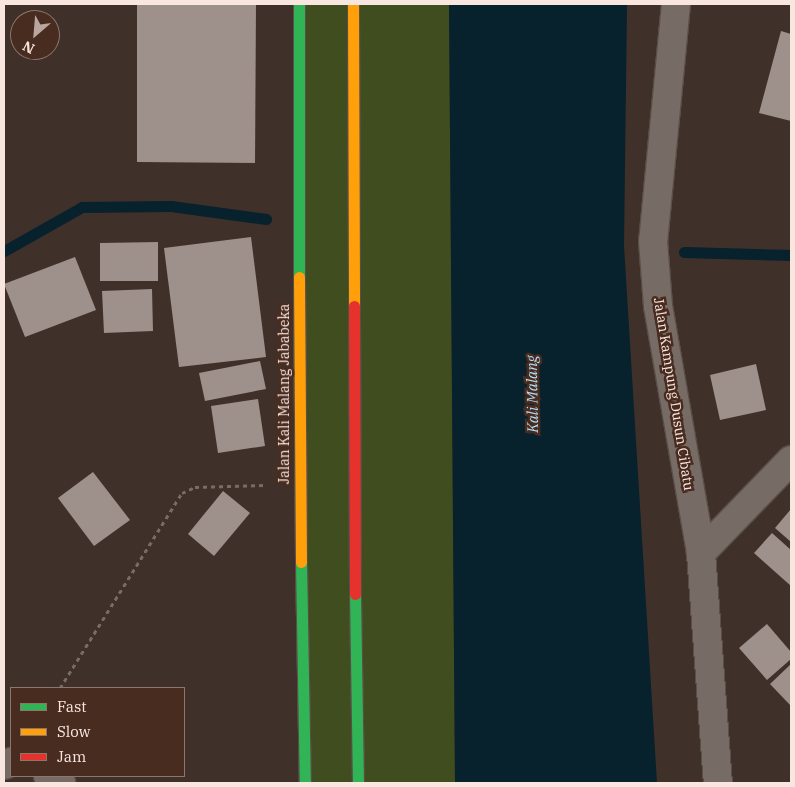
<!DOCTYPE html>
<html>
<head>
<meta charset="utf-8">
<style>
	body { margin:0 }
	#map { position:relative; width:795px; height:787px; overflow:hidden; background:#3f3029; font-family:"IBM Plex Serif",serif }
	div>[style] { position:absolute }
	.green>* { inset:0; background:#3f4d1f }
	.water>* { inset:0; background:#07212d }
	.stream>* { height:11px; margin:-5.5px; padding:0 5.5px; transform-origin:5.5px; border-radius:5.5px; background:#07212d }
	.building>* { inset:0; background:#9e908a }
	.path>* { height:3px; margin-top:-1.5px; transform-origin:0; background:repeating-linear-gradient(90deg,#786c68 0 4px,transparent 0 8px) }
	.roads { filter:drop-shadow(1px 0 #5b4e48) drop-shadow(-1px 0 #5b4e48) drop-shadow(0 1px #5b4e48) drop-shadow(0 -1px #5b4e48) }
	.street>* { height:28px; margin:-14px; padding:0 14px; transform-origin:14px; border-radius:14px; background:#776b65 }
	.fast>* { height:11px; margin:-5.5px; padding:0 5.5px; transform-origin:5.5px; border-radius:5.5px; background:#30b455 }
	.slow>* { height:11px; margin:-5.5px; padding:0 5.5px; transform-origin:5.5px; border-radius:5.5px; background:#ff9f0a }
	.jam>* { height:11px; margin:-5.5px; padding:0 5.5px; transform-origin:5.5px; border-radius:5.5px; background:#e5322d }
	span { translate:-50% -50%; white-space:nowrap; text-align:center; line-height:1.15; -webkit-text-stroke:5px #482c20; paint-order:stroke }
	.street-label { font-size:14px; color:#f9e6df }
	.water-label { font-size:15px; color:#b4def8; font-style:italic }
	.frame { position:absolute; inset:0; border:5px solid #f9e6df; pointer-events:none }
	.legend { position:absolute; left:10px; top:687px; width:175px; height:90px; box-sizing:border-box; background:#482c20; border:1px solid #8f766c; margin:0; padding:6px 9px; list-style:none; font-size:15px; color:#f9e6df }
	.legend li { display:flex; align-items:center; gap:10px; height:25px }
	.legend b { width:25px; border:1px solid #8f766c }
	.north { position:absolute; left:10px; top:10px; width:50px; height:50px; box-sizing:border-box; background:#482c20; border:1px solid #8f766c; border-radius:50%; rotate:207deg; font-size:14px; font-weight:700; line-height:20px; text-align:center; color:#f9e6df }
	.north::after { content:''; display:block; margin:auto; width:18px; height:22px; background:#b8a69f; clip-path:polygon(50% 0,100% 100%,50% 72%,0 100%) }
</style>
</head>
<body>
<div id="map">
	<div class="green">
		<div style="clip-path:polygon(299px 4px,449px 4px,455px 783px,305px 783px)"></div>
	</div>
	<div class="water">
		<div style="clip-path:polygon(449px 4px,627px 4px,624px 246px,657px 783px,455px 783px)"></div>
	</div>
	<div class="stream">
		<div style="left:4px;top:251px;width:90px;rotate:-29.4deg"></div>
		<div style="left:82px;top:207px;width:89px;rotate:-0.6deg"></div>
		<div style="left:171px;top:206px;width:96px;rotate:7.8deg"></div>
		<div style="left:684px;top:252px;width:107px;rotate:1.6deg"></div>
	</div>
	<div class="building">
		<div style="clip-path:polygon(137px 4px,256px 4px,255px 163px,137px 162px)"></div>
		<div style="clip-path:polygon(781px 31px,791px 34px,791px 121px,759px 113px)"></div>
		<div style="clip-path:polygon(251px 237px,266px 357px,179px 367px,164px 248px)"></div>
		<div style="clip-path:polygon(158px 242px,158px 281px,100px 281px,100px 243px)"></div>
		<div style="clip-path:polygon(75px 257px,96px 310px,25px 337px,4px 284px)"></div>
		<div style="clip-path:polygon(152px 289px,153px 331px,104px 333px,102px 291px)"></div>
		<div style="clip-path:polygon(260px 361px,266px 389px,205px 401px,199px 373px)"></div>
		<div style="clip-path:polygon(756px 364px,766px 410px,720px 420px,710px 375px)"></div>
		<div style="clip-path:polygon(258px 399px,265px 446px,218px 453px,211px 406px)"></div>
		<div style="clip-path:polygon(93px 472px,130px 520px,94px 546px,58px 498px)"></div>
		<div style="clip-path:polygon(223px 491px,250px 513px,214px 556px,188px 534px)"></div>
		<div style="clip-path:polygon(791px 509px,791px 542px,775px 528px)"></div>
		<div style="clip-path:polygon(772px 533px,791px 550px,791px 586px,754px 553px)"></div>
		<div style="clip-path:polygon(767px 624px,791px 652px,791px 659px,767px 680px,739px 648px)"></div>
		<div style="clip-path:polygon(791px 664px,791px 706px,770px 684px)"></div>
	</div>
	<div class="path">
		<div style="left:60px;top:688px;width:230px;rotate:-58deg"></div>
		<div style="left:182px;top:493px;width:14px;rotate:-25deg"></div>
		<div style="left:195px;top:487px;width:72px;rotate:-1.6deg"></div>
	</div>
	<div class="roads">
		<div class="street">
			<div style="left:676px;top:4px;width:238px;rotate:95.5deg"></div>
			<div style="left:653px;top:241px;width:65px;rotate:85.6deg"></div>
			<div style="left:658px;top:306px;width:251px;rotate:80.1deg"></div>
			<div style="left:701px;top:553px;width:231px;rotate:85.8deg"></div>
			<div style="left:701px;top:553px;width:129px;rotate:-45.9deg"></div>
			<div style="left:4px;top:765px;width:8px;rotate:-23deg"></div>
			<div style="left:48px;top:776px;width:15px;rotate:28deg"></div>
		</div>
		<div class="fast">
			<div style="left:299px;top:4px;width:273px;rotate:90deg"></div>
			<div style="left:301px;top:562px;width:221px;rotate:89deg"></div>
			<div style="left:355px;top:594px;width:189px;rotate:89.1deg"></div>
		</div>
		<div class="slow">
			<div style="left:353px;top:4px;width:302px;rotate:89.8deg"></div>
			<div style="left:299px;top:277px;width:285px;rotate:89.6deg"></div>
		</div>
		<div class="jam">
			<div style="left:354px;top:306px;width:288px;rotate:89.8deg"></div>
		</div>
	</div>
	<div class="street-label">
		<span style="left:284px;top:394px;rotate:-90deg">Jalan Kali Malang Jababeka</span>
		<span style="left:674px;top:394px;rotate:81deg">Jalan Kampung Dusun Cibatu</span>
	</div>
	<div class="water-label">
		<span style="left:532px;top:394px;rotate:-91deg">Kali Malang</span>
	</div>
	<div class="frame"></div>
	<ul class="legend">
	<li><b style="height:6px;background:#30b455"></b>Fast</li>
	<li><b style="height:6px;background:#ff9f0a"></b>Slow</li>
	<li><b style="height:6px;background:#e5322d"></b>Jam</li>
	</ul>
	<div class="north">N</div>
</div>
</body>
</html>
